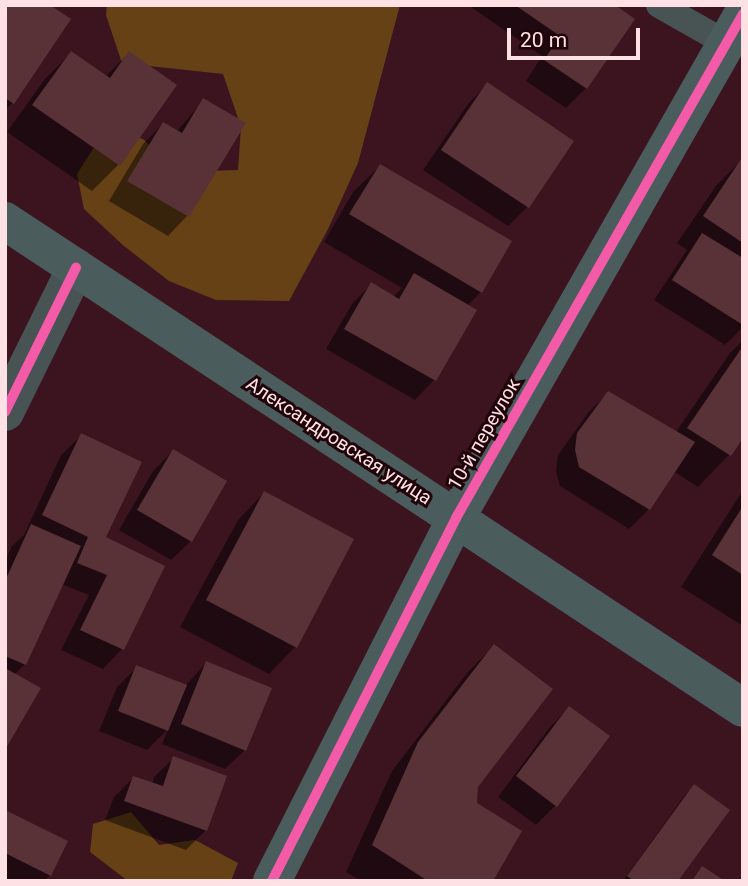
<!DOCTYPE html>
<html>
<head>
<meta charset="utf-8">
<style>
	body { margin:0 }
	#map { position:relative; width:748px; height:886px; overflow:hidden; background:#3c1420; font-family:Roboto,sans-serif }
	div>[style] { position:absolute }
	.forest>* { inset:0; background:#674116 }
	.shadow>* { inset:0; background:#0007 }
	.building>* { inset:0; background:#583236 }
	.lane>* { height:26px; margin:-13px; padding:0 13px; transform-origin:13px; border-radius:13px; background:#485354 }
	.street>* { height:38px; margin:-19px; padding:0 19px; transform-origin:19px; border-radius:19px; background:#485354 }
	.secondary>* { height:38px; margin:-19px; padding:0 19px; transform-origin:19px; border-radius:19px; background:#4b5c5d }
	.cycleway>* { height:10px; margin:-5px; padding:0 5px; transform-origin:5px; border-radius:5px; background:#f35aa7 }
	span { translate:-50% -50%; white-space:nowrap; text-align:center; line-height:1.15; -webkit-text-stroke:6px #21040a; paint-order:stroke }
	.street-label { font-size:19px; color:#fde1e4 }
	.frame { position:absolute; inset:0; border:7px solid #fde1e4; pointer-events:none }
	.scale { position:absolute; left:507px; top:28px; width:133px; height:32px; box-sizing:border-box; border:4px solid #fde1e4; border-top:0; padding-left:9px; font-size:21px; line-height:24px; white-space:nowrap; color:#fde1e4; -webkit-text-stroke:5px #21040a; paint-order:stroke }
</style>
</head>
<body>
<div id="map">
	<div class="forest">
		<div style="clip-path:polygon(107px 5px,400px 5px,358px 163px,328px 229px,289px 301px,216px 300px,169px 281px,124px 246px,84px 209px,77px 174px,105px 130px,143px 139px,178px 172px,238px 170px,241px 127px,223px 74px,122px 63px,106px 15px)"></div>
		<div style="clip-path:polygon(131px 812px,159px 845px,195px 840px,238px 863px,231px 881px,128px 881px,90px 852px,93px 824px)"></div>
	</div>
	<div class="shadow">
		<div style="clip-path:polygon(5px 5px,12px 103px,5px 110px)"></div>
		<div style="clip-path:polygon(468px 5px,612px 5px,586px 88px,566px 108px,526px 81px,542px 56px)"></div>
		<div style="clip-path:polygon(71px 53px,105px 77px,129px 53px,118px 165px,92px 191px,7px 132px,44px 80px)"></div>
		<div style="clip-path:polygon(487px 84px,527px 207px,508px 226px,423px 170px,468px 104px)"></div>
		<div style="clip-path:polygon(204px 100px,244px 124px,187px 216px,168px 236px,109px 201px,143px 144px,163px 124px,176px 132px)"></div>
		<div style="clip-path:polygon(742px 159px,743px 327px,725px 345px,654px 300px,687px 250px,677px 243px,716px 186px)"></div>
		<div style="clip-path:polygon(380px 166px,481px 292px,467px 306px,434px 380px,415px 400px,326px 349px,352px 304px,371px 284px,393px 297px,402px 288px,324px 242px,353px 192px)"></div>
		<div style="clip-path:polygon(743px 340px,743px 434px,729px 455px,698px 487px,673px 471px,649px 509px,629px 529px,560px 486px,556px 471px,558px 455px,588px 413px,608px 393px,676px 432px,730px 353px)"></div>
		<div style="clip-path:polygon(81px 436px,104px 537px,122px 649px,103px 669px,61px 650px,89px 595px,61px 584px,25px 664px,14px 675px,5px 747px,5px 561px,12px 546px,24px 535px,61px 455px)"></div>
		<div style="clip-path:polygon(173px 451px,191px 541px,171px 560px,119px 530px,153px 471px)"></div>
		<div style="clip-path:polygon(743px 490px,743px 626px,681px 587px)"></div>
		<div style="clip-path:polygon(264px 493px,295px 647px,269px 674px,180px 627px,238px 520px)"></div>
		<div style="clip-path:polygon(494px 646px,475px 804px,491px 881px,361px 881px,346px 872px,392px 771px,467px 673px)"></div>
		<div style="clip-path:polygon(206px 663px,245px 750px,225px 769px,162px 744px,168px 729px,147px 750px,99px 731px,117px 687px,137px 667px,185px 686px)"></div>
		<div style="clip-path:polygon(569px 708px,556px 805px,536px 825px,498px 797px,550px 727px)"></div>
		<div style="clip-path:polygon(174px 758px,206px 830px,186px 850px,105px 820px,114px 797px,133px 778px,152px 784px,154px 777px)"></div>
		<div style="clip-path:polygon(694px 786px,676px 881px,623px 881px,684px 796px)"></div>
		<div style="clip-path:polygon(5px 812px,50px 875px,44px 881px,5px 881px)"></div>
	</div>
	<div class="building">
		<div style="clip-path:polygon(5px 5px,50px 5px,71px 19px,14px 104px,5px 98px)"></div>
		<div style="clip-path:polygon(515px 5px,615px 5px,635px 19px,587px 89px,544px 60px,560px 36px)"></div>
		<div style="clip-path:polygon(71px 51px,110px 78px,129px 51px,177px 85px,120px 166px,32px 105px)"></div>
		<div style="clip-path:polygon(487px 82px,574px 141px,529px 208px,441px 150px)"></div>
		<div style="clip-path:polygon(203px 98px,246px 123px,189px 217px,127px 181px,163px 122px,182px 133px)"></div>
		<div style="clip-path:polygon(743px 156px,743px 243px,703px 216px)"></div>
		<div style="clip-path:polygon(380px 164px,512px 241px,482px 293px,349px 214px)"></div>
		<div style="clip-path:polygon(702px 233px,743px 258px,743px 325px,672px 280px)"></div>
		<div style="clip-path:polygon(414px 273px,477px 310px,436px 381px,344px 329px,371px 282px,399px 299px)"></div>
		<div style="clip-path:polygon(743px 346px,743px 438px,731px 456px,687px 428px)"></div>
		<div style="clip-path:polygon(608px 391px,695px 442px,650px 510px,579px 467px,575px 450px,577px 433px)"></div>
		<div style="clip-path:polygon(81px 433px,142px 462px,106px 537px,165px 566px,124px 650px,80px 630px,107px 575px,77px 563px,88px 537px,42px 515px)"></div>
		<div style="clip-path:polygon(173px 449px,227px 481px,192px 542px,137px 510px)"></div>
		<div style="clip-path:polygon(264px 491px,354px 539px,297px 648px,206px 600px)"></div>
		<div style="clip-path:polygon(743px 506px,743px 575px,712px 555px)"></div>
		<div style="clip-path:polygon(31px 524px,81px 546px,26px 665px,5px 656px,5px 581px)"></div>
		<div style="clip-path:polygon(494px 644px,553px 689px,478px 787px,477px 803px,522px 831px,493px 881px,428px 881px,372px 845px,418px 742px)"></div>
		<div style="clip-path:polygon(206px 661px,272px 688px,246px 751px,181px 724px)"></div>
		<div style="clip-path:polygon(136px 665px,187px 685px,168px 731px,118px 711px)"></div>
		<div style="clip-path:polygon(5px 668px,41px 688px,5px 750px)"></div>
		<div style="clip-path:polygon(569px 706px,610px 736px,557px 807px,516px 776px)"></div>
		<div style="clip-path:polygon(173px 756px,227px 776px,207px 831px,124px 801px,133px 776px,163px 786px)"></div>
		<div style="clip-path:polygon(694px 784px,730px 810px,678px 881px,634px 881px,627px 876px)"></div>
		<div style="clip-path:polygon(5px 810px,68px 841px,51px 876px,5px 853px)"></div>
		<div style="clip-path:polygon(702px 866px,725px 881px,692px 881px)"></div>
	</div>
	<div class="lane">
		<div style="left:659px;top:5px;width:77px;rotate:29.6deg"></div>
	</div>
	<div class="street">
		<div style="left:5px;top:412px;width:161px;rotate:-63.8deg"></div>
	</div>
	<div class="secondary">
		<div style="left:5px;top:221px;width:884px;rotate:33.42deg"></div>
		<div style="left:272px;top:881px;width:407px;rotate:-63.1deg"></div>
		<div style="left:456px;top:518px;width:580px;rotate:-60.34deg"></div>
	</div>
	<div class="cycleway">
		<div style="left:5px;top:412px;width:161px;rotate:-63.8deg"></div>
		<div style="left:272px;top:881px;width:407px;rotate:-63.1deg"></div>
		<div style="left:456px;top:518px;width:580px;rotate:-60.34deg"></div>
	</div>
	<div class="street-label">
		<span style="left:484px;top:434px;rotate:-60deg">10-й переулок</span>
		<span style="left:339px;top:441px;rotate:33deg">Александровская улица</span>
	</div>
	<div class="frame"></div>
	<div class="scale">20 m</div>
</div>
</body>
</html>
